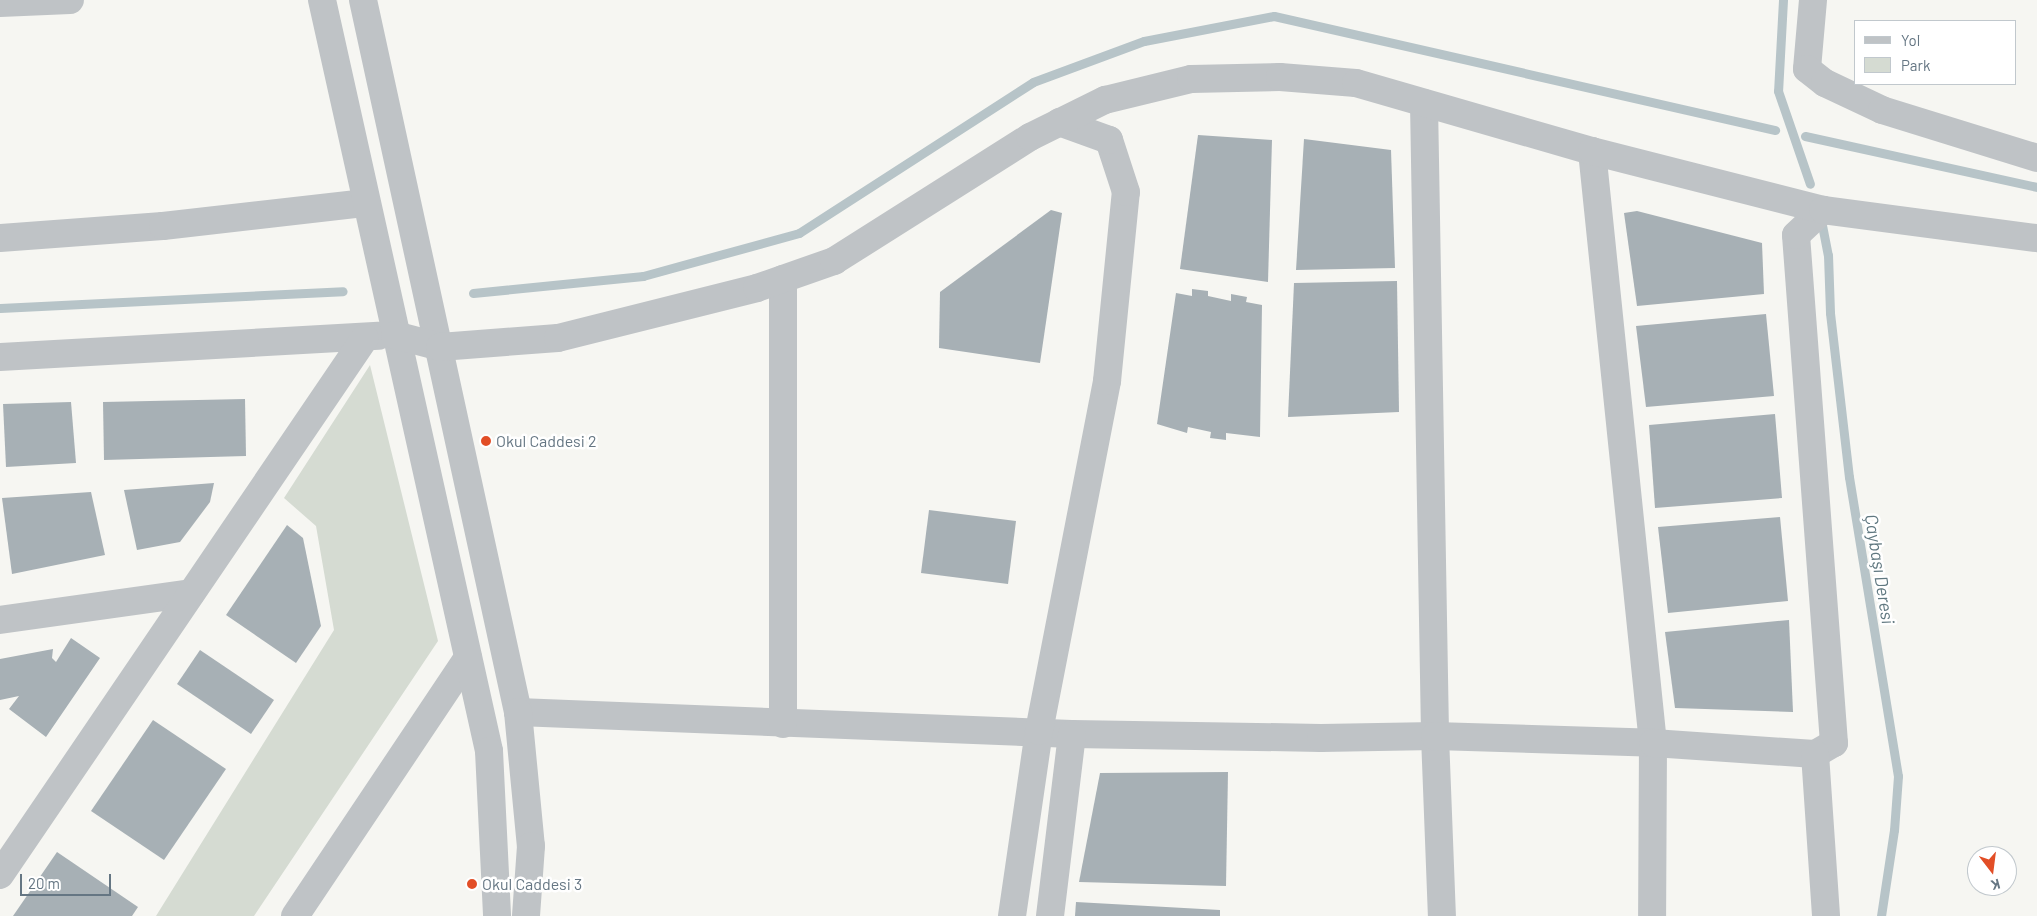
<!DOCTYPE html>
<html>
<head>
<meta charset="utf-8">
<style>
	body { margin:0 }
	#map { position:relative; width:2037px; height:916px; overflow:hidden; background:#f6f6f2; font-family:Barlow,sans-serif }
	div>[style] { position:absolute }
	.green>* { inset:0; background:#d5dbd2 }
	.stream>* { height:9px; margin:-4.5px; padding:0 4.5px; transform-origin:4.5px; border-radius:4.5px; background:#b7c4c8 }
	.building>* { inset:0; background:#a7b0b5 }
	.minor>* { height:28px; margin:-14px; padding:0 14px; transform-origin:14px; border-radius:14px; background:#bfc3c6 }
	.tertiary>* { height:28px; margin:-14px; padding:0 14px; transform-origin:14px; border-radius:14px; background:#bfc3c6 }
	.dots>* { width:14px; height:14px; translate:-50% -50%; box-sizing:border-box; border:2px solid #fff; border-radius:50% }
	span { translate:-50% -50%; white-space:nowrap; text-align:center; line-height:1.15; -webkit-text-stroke:5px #fff; paint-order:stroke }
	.poi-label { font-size:16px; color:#657683 }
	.left { translate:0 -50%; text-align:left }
	.water-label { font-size:18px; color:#607880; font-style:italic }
	.legend { position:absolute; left:1854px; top:20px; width:162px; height:65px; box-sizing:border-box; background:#fff; border:1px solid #c1c8cd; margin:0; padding:6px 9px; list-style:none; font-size:15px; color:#657683 }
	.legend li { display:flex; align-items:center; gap:10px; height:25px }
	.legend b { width:25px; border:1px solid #c1c8cd }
	.north { position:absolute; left:1967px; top:846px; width:50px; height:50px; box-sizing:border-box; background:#fff; border:1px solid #c1c8cd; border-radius:50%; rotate:165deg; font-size:14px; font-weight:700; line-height:20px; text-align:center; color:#657683 }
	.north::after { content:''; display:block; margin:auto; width:18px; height:22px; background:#e24e26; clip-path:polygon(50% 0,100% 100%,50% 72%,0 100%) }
	.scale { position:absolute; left:20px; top:874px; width:91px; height:22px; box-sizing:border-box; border:2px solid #657683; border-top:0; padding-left:6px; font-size:15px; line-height:18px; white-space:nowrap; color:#657683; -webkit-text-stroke:4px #fff; paint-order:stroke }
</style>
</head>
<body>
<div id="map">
	<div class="green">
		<div style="clip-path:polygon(370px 365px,438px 641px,254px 916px,156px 916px,334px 630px,316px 526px,284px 498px)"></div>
	</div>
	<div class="stream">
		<div style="left:1783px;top:0;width:91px;rotate:93.1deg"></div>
		<div style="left:1778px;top:91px;width:98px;rotate:71deg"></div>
		<div style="left:1805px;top:136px;width:238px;rotate:12.4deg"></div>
		<div style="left:1822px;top:225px;width:31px;rotate:79deg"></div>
		<div style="left:1828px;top:255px;width:58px;rotate:88deg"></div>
		<div style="left:1830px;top:313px;width:165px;rotate:83.4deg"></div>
		<div style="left:1849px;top:477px;width:303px;rotate:80.7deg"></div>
		<div style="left:1898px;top:776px;width:54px;rotate:94.2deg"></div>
		<div style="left:1894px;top:830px;width:87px;rotate:98.6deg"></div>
		<div style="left:473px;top:293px;width:171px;rotate:-5.7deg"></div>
		<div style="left:643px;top:276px;width:162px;rotate:-15.4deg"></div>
		<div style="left:799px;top:233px;width:278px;rotate:-32.8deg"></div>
		<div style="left:1033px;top:82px;width:118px;rotate:-20.3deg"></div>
		<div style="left:1144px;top:41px;width:132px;rotate:-10.9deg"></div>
		<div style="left:1274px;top:16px;width:514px;rotate:12.82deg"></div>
		<div style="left:0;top:308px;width:343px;rotate:-2.8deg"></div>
	</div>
	<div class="building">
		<div style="clip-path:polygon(1198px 135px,1272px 140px,1268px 282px,1180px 269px)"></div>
		<div style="clip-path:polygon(1304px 139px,1391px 150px,1395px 268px,1296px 270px)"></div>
		<div style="clip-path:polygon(1051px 210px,1062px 213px,1040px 363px,939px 348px,940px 292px)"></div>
		<div style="clip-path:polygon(1637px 211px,1762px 243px,1764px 294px,1637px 306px,1624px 213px)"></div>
		<div style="clip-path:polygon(1397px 281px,1399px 412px,1288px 417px,1294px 283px)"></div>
		<div style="clip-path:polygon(1192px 289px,1208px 291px,1208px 296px,1231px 301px,1231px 294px,1247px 297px,1246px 302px,1262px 305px,1260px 437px,1226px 433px,1226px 440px,1210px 438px,1211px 432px,1188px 427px,1187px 433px,1157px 424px,1176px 293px,1192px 296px)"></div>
		<div style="clip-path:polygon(1766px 314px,1774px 396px,1646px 407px,1636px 326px)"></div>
		<div style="clip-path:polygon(245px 399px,246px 456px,104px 460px,103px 402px)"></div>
		<div style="clip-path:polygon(71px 402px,76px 463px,6px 467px,3px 404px)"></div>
		<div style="clip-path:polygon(1775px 414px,1782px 498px,1655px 508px,1649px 425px)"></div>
		<div style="clip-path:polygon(214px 483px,210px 502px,180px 542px,137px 550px,124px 490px)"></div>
		<div style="clip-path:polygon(91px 492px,105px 555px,12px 574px,2px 498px)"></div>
		<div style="clip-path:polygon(929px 510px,1016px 521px,1008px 584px,921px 573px)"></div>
		<div style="clip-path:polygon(1780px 517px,1788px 601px,1668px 613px,1658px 527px)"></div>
		<div style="clip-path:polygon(287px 525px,303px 538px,321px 626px,296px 663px,226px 615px)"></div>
		<div style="clip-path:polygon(1789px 620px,1793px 712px,1675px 708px,1665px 632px)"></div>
		<div style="clip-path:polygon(71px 638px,100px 658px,46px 737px,9px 709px,19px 696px,0 700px,0 659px,53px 649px,52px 658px,56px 662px)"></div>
		<div style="clip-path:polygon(200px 650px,274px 700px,251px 734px,177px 684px)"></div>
		<div style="clip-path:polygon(153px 720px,226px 769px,164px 860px,91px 811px)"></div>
		<div style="clip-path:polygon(1228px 772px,1226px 886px,1079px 882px,1100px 773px)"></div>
		<div style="clip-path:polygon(57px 852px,138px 907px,132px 916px,13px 916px)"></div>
		<div style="clip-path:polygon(1076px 902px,1220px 910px,1220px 916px,1075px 916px)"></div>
	</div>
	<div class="minor">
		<div style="left:1813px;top:0;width:69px;rotate:95deg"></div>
		<div style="left:1807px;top:69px;width:23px;rotate:38deg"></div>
		<div style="left:1825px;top:83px;width:63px;rotate:25.3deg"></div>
		<div style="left:1882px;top:110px;width:162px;rotate:17.2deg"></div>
		<div style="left:0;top:3px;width:70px;rotate:-2.5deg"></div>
		<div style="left:1424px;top:103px;width:633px;rotate:89deg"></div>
		<div style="left:1435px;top:736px;width:180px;rotate:87.8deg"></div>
		<div style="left:1592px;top:151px;width:595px;rotate:84.12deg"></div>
		<div style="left:1653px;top:743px;width:173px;rotate:90.3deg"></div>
		<div style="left:0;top:238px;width:163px;rotate:-4.2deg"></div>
		<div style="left:163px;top:226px;width:204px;rotate:-6.5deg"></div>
		<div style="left:0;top:357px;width:379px;rotate:-3.2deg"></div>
		<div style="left:0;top:620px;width:193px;rotate:-8deg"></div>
		<div style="left:518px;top:712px;width:554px;rotate:2.27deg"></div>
		<div style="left:1072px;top:734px;width:249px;rotate:0.9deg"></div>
		<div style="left:1321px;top:738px;width:114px;rotate:-1deg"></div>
		<div style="left:1435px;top:736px;width:218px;rotate:1.8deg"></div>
		<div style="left:1653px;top:743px;width:162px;rotate:3.9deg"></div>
		<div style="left:1815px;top:754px;width:22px;rotate:-30deg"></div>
		<div style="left:1834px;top:743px;width:509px;rotate:-94.28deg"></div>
		<div style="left:1796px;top:235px;width:37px;rotate:-43deg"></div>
		<div style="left:783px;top:724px;width:445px;rotate:-90deg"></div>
		<div style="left:1815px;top:754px;width:162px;rotate:86.1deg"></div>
		<div style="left:0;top:875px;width:649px;rotate:-55.8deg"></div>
		<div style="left:295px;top:916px;width:311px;rotate:-56.2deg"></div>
		<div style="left:1012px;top:916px;width:187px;rotate:-81.7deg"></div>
		<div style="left:1039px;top:731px;width:357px;rotate:-79deg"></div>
		<div style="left:1107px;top:381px;width:190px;rotate:-84.3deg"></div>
		<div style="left:1126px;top:192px;width:55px;rotate:-108.1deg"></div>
		<div style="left:1109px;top:140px;width:53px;rotate:-160.2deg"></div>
		<div style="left:1050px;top:916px;width:183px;rotate:-83.1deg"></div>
	</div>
	<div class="tertiary">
		<div style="left:322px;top:0;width:769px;rotate:77.46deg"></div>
		<div style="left:489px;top:751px;width:165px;rotate:87.2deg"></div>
		<div style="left:363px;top:0;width:729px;rotate:77.72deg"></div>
		<div style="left:518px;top:712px;width:135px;rotate:84.5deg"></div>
		<div style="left:531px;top:846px;width:70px;rotate:94.1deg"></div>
		<div style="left:395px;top:335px;width:47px;rotate:14.9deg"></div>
		<div style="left:440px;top:347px;width:118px;rotate:-4.4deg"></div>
		<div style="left:558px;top:338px;width:205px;rotate:-14.1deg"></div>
		<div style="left:757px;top:288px;width:82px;rotate:-19.3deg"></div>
		<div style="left:834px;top:261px;width:232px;rotate:-32.3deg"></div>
		<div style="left:1030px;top:137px;width:84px;rotate:-26.3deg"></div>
		<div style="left:1105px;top:100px;width:89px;rotate:-13.7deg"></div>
		<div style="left:1191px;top:79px;width:89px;rotate:-1.3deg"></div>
		<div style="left:1280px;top:77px;width:76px;rotate:4.5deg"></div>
		<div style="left:1356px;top:83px;width:246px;rotate:16.1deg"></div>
		<div style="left:1592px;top:151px;width:238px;rotate:14.3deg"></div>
		<div style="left:1823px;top:210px;width:216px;rotate:7.5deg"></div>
	</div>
	<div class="dots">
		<div style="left:486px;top:441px;background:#e24e26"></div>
		<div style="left:472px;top:884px;background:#e24e26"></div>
	</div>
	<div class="poi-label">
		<span class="left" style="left:496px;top:441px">Okul Caddesi 2</span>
		<span class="left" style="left:482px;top:884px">Okul Caddesi 3</span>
	</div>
	<div class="water-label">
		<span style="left:1880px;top:569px;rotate:81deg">Çaybaşı Deresi</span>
	</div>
	<ul class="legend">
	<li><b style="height:6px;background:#bfc3c6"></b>Yol</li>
	<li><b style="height:14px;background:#d5dbd2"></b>Park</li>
	</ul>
	<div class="north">K</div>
	<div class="scale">20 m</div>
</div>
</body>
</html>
